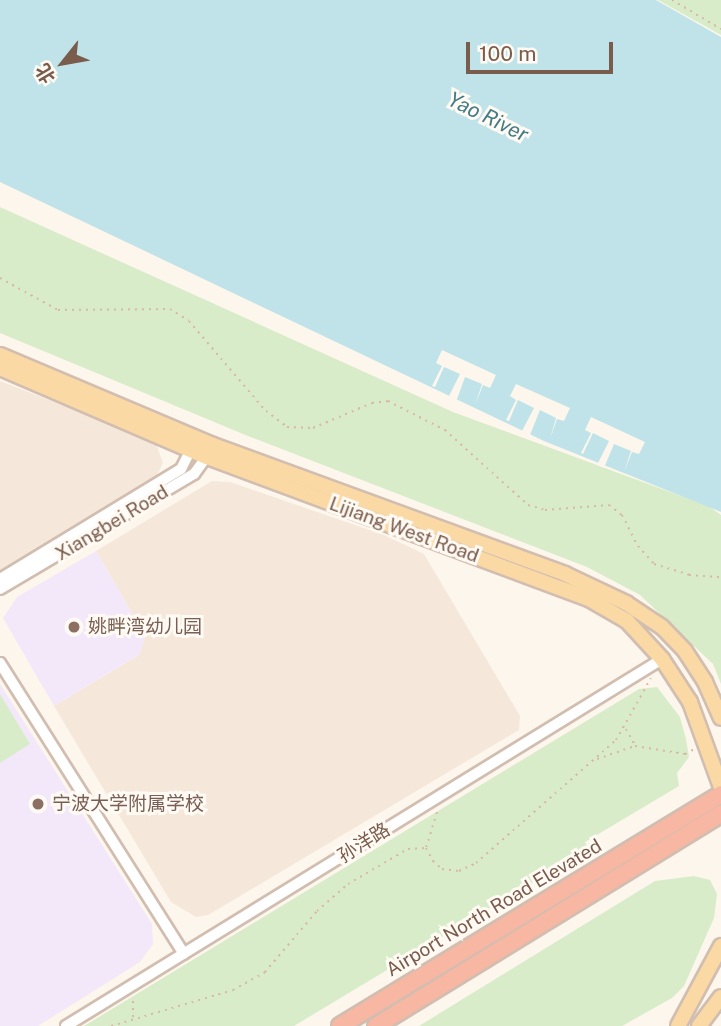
<!DOCTYPE html>
<html>
<head>
<meta charset="utf-8">
<style>
	body { margin:0 }
	#map { position:relative; width:721px; height:1026px; overflow:hidden; background:#fdf6ec; font-family:"Public Sans","Noto Sans SC",sans-serif }
	div>[style] { position:absolute }
	.residential>* { inset:0; background:#f5e8da }
	.education>* { inset:0; background:#f3e8fa }
	.green>* { inset:0; background:#d8ecc9 }
	.water>* { inset:0; background:#bfe3e8 }
	.pier>* { inset:0; background:#fdf6ec }
	.path>* { height:2px; margin-top:-1px; transform-origin:0; background:repeating-linear-gradient(90deg,#d9b8a5 0 2px,transparent 0 7px) }
	.roads { filter:drop-shadow(2px 0 #d1beb0) drop-shadow(-2px 0 #d1beb0) drop-shadow(0 2px #d1beb0) drop-shadow(0 -2px #d1beb0) }
	.minor>* { height:10px; margin:-5px; padding:0 5px; transform-origin:5px; border-radius:5px; background:#fff }
	.major>* { height:14px; margin:-7px; padding:0 7px; transform-origin:7px; border-radius:7px; background:#fbd9a5 }
	.highway>* { height:16px; margin:-8px; padding:0 8px; transform-origin:8px; border-radius:8px; background:#f7b7a3 }
	.dots>* { width:19px; height:19px; translate:-50% -50%; box-sizing:border-box; border:4px solid #fffaf3; border-radius:50% }
	span { translate:-50% -50%; white-space:nowrap; text-align:center; line-height:1.15; -webkit-text-stroke:6px #fffaf3; paint-order:stroke }
	.street-label { font-size:19px; color:#7a5c4d }
	.education-label { font-size:19px; color:#785e54 }
	.left { translate:0 -50%; text-align:left }
	.water-label { font-size:21px; color:#437c86; font-style:italic }
	.north { position:absolute; left:28px; top:28px; width:70px; height:70px; -webkit-text-stroke:5px #fffaf3; paint-order:stroke; rotate:239deg; font-size:19px; font-weight:700; line-height:28px; text-align:center; color:#7a5c4d }
	.north::after { content:''; display:block; margin:auto; width:24px; height:32px; background:#7a5c4d; clip-path:polygon(50% 0,100% 100%,50% 72%,0 100%) }
	.scale { position:absolute; left:466px; top:42px; width:147px; height:32px; box-sizing:border-box; border:4px solid #7a5c4d; border-top:0; padding-left:9px; font-size:21px; line-height:24px; white-space:nowrap; color:#7a5c4d; -webkit-text-stroke:5px #fffaf3; paint-order:stroke }
</style>
</head>
<body>
<div id="map">
	<div class="residential">
		<div style="clip-path:polygon(0 381px,155px 441px,163px 463px,157px 475px,0 572px)"></div>
		<div style="clip-path:polygon(212px 481px,230px 482px,384px 535px,424px 554px,520px 716px,519px 730px,208px 915px,196px 917px,171px 902px,54px 706px,139px 655px,145px 636px,96px 551px)"></div>
	</div>
	<div class="education">
		<div style="clip-path:polygon(96px 551px,145px 636px,140px 654px,54px 706px,3px 618px,17px 597px)"></div>
		<div style="clip-path:polygon(0 684px,152px 924px,153px 944px,140px 962px,38px 1026px,0 1026px)"></div>
	</div>
	<div class="green">
		<div style="clip-path:polygon(658px 0,721px 0,721px 35px)"></div>
		<div style="clip-path:polygon(0 207px,453px 412px,708px 506px,721px 515px,721px 684px,713px 664px,640px 595px,587px 567px,248px 436px,0 333px)"></div>
		<div style="clip-path:polygon(657px 687px,680px 717px,686px 739px,689px 757px,677px 773px,679px 786px,585px 842px,588px 849px,294px 1026px,84px 1026px,639px 689px)"></div>
		<div style="clip-path:polygon(0 694px,30px 744px,0 763px)"></div>
		<div style="clip-path:polygon(694px 876px,710px 880px,717px 894px,714px 918px,684px 986px,672px 998px,622px 1026px,419px 1026px,655px 881px)"></div>
	</div>
	<div class="water">
		<div style="clip-path:polygon(0 0,656px 0,721px 37px,721px 512px,544px 441px,0 182px)"></div>
	</div>
	<div class="pier">
		<div style="clip-path:polygon(442px 350px,496px 375px,490px 388px,483px 385px,475px 405px,482px 384px,465px 377px,456px 402px,448px 398px,460px 374px,444px 367px,435px 387px,432px 386px,442px 366px,436px 363px)"></div>
		<div style="clip-path:polygon(516px 384px,570px 408px,564px 421px,557px 419px,550px 439px,556px 418px,540px 410px,530px 435px,522px 431px,534px 408px,518px 400px,509px 421px,506px 420px,516px 400px,510px 396px)"></div>
		<div style="clip-path:polygon(591px 417px,645px 442px,639px 454px,632px 452px,624px 472px,631px 451px,614px 444px,604px 468px,597px 465px,609px 441px,593px 433px,583px 454px,581px 453px,591px 433px,585px 430px)"></div>
	</div>
	<div class="path">
		<div style="left:672px;top:0;width:57px;rotate:30.6deg"></div>
		<div style="left:0;top:278px;width:66px;rotate:28.9deg"></div>
		<div style="left:58px;top:310px;width:112px;rotate:-0.5deg"></div>
		<div style="left:170px;top:309px;width:22px;rotate:32deg"></div>
		<div style="left:189px;top:321px;width:118px;rotate:49.5deg"></div>
		<div style="left:266px;top:411px;width:26px;rotate:37deg"></div>
		<div style="left:287px;top:427px;width:26px;rotate:2deg"></div>
		<div style="left:313px;top:428px;width:64px;rotate:-23deg"></div>
		<div style="left:372px;top:403px;width:16px;rotate:-7deg"></div>
		<div style="left:388px;top:401px;width:64px;rotate:27deg"></div>
		<div style="left:445px;top:430px;width:112px;rotate:42.1deg"></div>
		<div style="left:528px;top:505px;width:18px;rotate:16deg"></div>
		<div style="left:545px;top:510px;width:64px;rotate:-4.5deg"></div>
		<div style="left:609px;top:505px;width:16px;rotate:38deg"></div>
		<div style="left:622px;top:515px;width:35px;rotate:63deg"></div>
		<div style="left:638px;top:546px;width:24px;rotate:48deg"></div>
		<div style="left:654px;top:564px;width:37px;rotate:17deg"></div>
		<div style="left:689px;top:575px;width:32px;rotate:4deg"></div>
		<div style="left:626px;top:729px;width:18px;rotate:61deg"></div>
		<div style="left:597px;top:759px;width:40px;rotate:-18.9deg"></div>
		<div style="left:635px;top:746px;width:51px;rotate:9.1deg"></div>
		<div style="left:685px;top:754px;width:11px;rotate:-27deg"></div>
		<div style="left:437px;top:812px;width:38px;rotate:107deg"></div>
		<div style="left:426px;top:848px;width:15px;rotate:62deg"></div>
		<div style="left:433px;top:861px;width:12px;rotate:42deg"></div>
		<div style="left:442px;top:869px;width:17px;rotate:7deg"></div>
		<div style="left:459px;top:871px;width:19px;rotate:-25deg"></div>
		<div style="left:476px;top:863px;width:186px;rotate:-41.3deg"></div>
		<div style="left:616px;top:740px;width:71px;rotate:-60.6deg"></div>
		<div style="left:133px;top:1017px;width:21px;rotate:-90deg"></div>
		<div style="left:111px;top:1026px;width:127px;rotate:-16.4deg"></div>
		<div style="left:233px;top:990px;width:37px;rotate:-29deg"></div>
		<div style="left:265px;top:972px;width:80px;rotate:-49.6deg"></div>
		<div style="left:317px;top:911px;width:41px;rotate:-41.1deg"></div>
		<div style="left:348px;top:884px;width:69px;rotate:-30.3deg"></div>
		<div style="left:408px;top:849px;width:18px;rotate:-3deg"></div>
	</div>
	<div class="roads">
		<div class="minor">
			<div style="left:0;top:579px;width:212px;rotate:-31.3deg"></div>
			<div style="left:181px;top:469px;width:28px;rotate:-63deg"></div>
			<div style="left:0;top:589px;width:226px;rotate:-30.7deg"></div>
			<div style="left:194px;top:474px;width:27px;rotate:-54deg"></div>
			<div style="left:0;top:663px;width:344px;rotate:57.7deg"></div>
			<div style="left:66px;top:1026px;width:700px;rotate:-31.62deg"></div>
		</div>
		<div class="major">
			<div style="left:0;top:355px;width:231px;rotate:22.9deg"></div>
			<div style="left:213px;top:445px;width:375px;rotate:20.1deg"></div>
			<div style="left:565px;top:574px;width:68px;rotate:25.4deg"></div>
			<div style="left:626px;top:603px;width:43px;rotate:33.7deg"></div>
			<div style="left:662px;top:627px;width:33px;rotate:46deg"></div>
			<div style="left:685px;top:651px;width:37px;rotate:57deg"></div>
			<div style="left:705px;top:682px;width:39px;rotate:66deg"></div>
			<div style="left:0;top:368px;width:225px;rotate:23.3deg"></div>
			<div style="left:207px;top:457px;width:405px;rotate:20.4deg"></div>
			<div style="left:587px;top:598px;width:46px;rotate:29.9deg"></div>
			<div style="left:627px;top:621px;width:52px;rotate:47.4deg"></div>
			<div style="left:662px;top:659px;width:51px;rotate:56.9deg"></div>
			<div style="left:690px;top:702px;width:90px;rotate:70deg"></div>
			<div style="left:678px;top:1026px;width:91px;rotate:-61.7deg"></div>
			<div style="left:699px;top:1026px;width:36px;rotate:-53deg"></div>
		</div>
		<div class="highway">
			<div style="left:340px;top:1026px;width:446px;rotate:-31.3deg"></div>
			<div style="left:376px;top:1026px;width:405px;rotate:-31.6deg"></div>
		</div>
	</div>
	<div class="dots">
		<div style="left:74px;top:627px;background:#8d6e63"></div>
		<div style="left:38px;top:804px;background:#8d6e63"></div>
	</div>
	<div class="street-label">
		<span style="left:112px;top:523px;rotate:-31deg">Xiangbei Road</span>
		<span style="left:404px;top:530px;rotate:20deg">Lijiang West Road</span>
		<span style="left:364px;top:843px;rotate:-32deg">孙洋路</span>
		<span style="left:494px;top:908px;rotate:-31deg">Airport North Road Elevated</span>
	</div>
	<div class="education-label">
		<span class="left" style="left:88px;top:627px">姚畔湾幼儿园</span>
		<span class="left" style="left:52px;top:804px">宁波大学附属学校</span>
	</div>
	<div class="water-label">
		<span style="left:488px;top:117px;rotate:26deg">Yao River</span>
	</div>
	<div class="north">北</div>
	<div class="scale">100 m</div>
</div>
</body>
</html>
